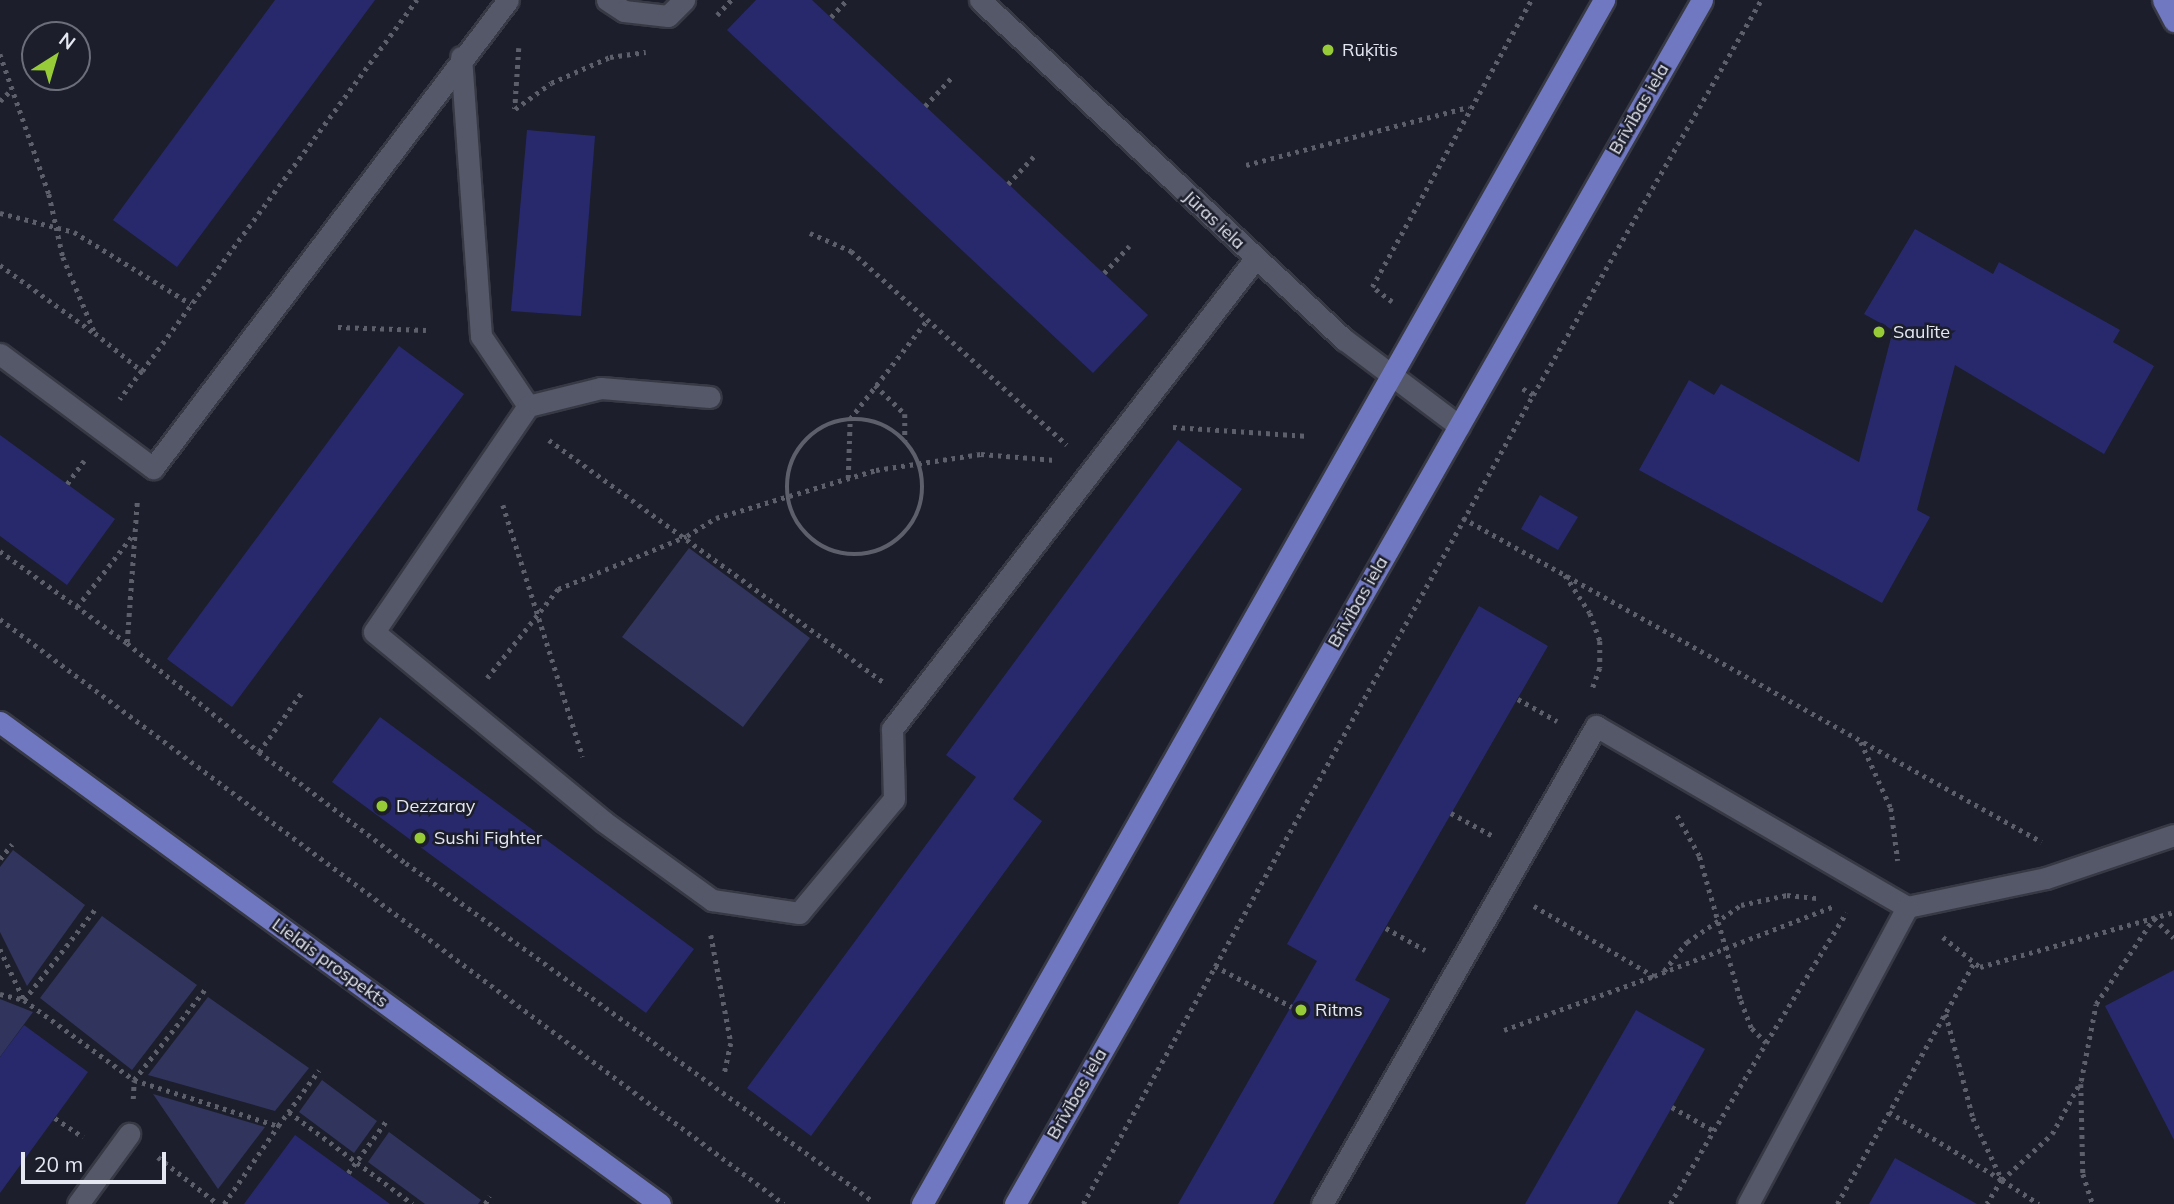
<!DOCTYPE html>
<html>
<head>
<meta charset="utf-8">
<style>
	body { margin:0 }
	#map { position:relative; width:2174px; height:1204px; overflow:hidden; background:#1c1e2b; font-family:Mulish,sans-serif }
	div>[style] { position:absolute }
	.green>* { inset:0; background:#31355d }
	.building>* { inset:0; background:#28296c }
	.path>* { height:4.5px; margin-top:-2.25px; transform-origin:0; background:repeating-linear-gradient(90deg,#5d5f6b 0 3.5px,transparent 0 8.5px) }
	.path>.ring { margin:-2.25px; padding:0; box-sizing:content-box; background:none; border:4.5px solid #5d5f6b; border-radius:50% }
	.roads { filter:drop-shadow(2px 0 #373944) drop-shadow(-2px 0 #373944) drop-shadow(0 2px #373944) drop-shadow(0 -2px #373944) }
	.minor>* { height:21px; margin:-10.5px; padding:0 10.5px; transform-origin:10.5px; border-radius:10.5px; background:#555869 }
	.major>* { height:21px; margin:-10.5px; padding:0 10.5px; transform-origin:10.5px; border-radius:10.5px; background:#7178c2 }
	.dots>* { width:19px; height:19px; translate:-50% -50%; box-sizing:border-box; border:4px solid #1c1e2b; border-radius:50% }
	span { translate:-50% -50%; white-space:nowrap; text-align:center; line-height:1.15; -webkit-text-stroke:5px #1c1e2b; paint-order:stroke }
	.poi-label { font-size:18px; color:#e5e7f1 }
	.left { translate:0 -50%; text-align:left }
	.street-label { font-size:18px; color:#e5e7f1 }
	.north { position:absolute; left:21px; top:21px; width:70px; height:70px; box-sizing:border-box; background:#1c1e2b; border:2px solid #6c6e7a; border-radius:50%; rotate:37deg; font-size:19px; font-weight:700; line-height:28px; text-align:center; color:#e5e7f1 }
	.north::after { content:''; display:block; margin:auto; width:24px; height:32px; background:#97cc38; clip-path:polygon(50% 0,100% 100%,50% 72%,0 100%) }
	.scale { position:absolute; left:21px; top:1152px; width:145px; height:32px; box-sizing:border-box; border:4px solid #e5e7f1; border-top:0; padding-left:9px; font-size:21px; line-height:24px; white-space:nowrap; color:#e5e7f1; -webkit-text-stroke:5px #1c1e2b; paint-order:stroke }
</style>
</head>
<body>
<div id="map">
	<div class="green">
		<div style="clip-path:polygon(689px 548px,810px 638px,743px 727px,622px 637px)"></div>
		<div style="clip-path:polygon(13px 850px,85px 905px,27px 986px,0 932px,0 867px)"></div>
		<div style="clip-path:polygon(102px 916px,197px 985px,132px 1070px,40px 998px)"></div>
		<div style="clip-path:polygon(208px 997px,309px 1068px,275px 1111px,148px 1075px)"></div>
		<div style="clip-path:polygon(0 999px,33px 1012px,0 1057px)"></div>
		<div style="clip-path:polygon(322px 1080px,377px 1121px,354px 1153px,299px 1112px)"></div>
		<div style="clip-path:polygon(153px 1094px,265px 1127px,218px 1189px)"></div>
		<div style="clip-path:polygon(389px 1132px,481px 1200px,478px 1204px,425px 1204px,368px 1162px)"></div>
	</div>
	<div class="building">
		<div style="clip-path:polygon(275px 0,375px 0,177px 267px,113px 220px)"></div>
		<div style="clip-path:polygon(756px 0,812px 0,1148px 315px,1093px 373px,727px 30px)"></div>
		<div style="clip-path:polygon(527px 130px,595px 136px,581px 316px,511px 311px)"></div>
		<div style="clip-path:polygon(1915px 229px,1993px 274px,1999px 262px,2120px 330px,2113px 342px,2154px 366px,2104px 454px,1955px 365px,1917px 510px,1930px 517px,1882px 603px,1639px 470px,1689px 380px,1714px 395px,1721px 384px,1859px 462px,1893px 330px,1864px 314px)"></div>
		<div style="clip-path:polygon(399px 346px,464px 394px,232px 707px,167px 659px)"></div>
		<div style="clip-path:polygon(0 435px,115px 519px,67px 585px,0 536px)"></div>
		<div style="clip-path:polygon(1178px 440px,1242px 489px,1013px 799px,1042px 821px,811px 1136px,747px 1088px,976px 777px,946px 755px)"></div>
		<div style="clip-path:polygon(1540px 495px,1578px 517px,1558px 550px,1521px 529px)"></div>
		<div style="clip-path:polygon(1479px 606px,1548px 646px,1355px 980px,1390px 999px,1273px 1204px,1178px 1204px,1317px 961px,1287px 944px)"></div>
		<div style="clip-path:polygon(380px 717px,694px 949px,646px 1013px,332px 782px)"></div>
		<div style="clip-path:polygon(2174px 970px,2174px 1140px,2105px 1006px)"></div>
		<div style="clip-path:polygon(1636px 1010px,1705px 1049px,1617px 1204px,1525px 1204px)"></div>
		<div style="clip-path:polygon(24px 1025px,88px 1072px,0 1193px,0 1057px)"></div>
		<div style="clip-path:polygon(295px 1135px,390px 1204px,244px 1204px)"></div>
		<div style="clip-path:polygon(1895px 1158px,1977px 1204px,1869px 1204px)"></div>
	</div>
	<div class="path">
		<div style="left:717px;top:15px;width:21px;rotate:-47deg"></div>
		<div style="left:831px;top:17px;width:23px;rotate:-47deg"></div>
		<div style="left:519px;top:48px;width:61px;rotate:93.8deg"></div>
		<div style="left:515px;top:109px;width:44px;rotate:-35.8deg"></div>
		<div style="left:551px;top:83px;width:64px;rotate:-23.8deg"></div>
		<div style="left:610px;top:57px;width:36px;rotate:-8deg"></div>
		<div style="left:0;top:54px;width:148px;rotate:70.7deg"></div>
		<div style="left:49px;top:194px;width:65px;rotate:77.5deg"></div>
		<div style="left:63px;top:257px;width:82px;rotate:67.2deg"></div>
		<div style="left:95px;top:333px;width:60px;rotate:39deg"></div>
		<div style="left:142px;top:371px;width:36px;rotate:128deg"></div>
		<div style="left:0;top:101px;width:17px;rotate:-45deg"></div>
		<div style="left:925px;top:106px;width:38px;rotate:-47deg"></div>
		<div style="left:1246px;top:165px;width:230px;rotate:-14.6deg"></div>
		<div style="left:1008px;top:184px;width:38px;rotate:-47deg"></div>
		<div style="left:0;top:213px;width:76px;rotate:14.4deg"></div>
		<div style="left:74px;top:232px;width:137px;rotate:31.6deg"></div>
		<div style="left:810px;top:233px;width:45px;rotate:23.7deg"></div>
		<div style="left:851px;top:251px;width:290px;rotate:41.9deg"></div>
		<div style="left:0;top:265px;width:115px;rotate:35.8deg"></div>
		<div style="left:1104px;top:273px;width:37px;rotate:-47deg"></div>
		<div style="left:1392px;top:302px;width:25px;rotate:-143deg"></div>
		<div style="left:1372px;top:287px;width:328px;rotate:-61deg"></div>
		<div style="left:338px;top:327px;width:88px;rotate:2deg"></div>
		<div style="left:142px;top:371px;width:462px;rotate:-53.5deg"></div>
		<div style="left:875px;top:385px;width:42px;rotate:44deg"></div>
		<div style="left:905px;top:414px;width:27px;rotate:90deg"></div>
		<div style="left:1533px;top:395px;width:456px;rotate:-60deg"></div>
		<div class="ring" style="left:787px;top:419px;width:131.5px;height:131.5px"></div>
		<div style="left:1173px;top:427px;width:136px;rotate:3.8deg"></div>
		<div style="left:549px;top:440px;width:415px;rotate:35.9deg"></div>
		<div style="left:848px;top:478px;width:59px;rotate:-88.1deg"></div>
		<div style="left:850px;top:419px;width:127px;rotate:-52deg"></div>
		<div style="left:67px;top:484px;width:29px;rotate:-54deg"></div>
		<div style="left:503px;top:505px;width:264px;rotate:72.4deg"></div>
		<div style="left:1463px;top:518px;width:663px;rotate:29.23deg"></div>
		<div style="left:0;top:551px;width:157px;rotate:35.9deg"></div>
		<div style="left:127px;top:643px;width:171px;rotate:39.5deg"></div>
		<div style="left:259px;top:752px;width:184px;rotate:37.1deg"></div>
		<div style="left:406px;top:863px;width:574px;rotate:35.93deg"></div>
		<div style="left:1565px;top:575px;width:45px;rotate:56.7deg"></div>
		<div style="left:1590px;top:613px;width:30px;rotate:70deg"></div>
		<div style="left:1600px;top:641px;width:27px;rotate:90deg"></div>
		<div style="left:1600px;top:668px;width:23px;rotate:110deg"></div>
		<div style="left:77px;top:607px;width:90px;rotate:-52.2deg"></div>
		<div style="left:0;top:619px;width:978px;rotate:36.73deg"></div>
		<div style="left:127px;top:642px;width:141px;rotate:-85.9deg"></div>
		<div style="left:487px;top:678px;width:114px;rotate:-51.4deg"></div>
		<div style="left:558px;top:589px;width:139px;rotate:-22.3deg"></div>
		<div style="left:687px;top:536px;width:34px;rotate:-32deg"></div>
		<div style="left:716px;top:518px;width:167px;rotate:-16.7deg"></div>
		<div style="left:876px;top:470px;width:106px;rotate:-8.7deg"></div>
		<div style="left:981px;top:454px;width:74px;rotate:4.6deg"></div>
		<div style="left:1518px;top:699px;width:45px;rotate:29.4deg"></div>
		<div style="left:1861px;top:742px;width:72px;rotate:65.6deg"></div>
		<div style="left:1891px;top:808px;width:53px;rotate:82.5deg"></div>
		<div style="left:259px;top:752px;width:74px;rotate:-54.4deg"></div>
		<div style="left:1451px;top:813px;width:48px;rotate:28.7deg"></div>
		<div style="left:0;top:859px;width:19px;rotate:-51deg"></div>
		<div style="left:1534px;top:906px;width:139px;rotate:30.3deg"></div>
		<div style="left:1654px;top:976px;width:191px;rotate:-21.2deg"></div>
		<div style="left:1386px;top:928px;width:45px;rotate:29.4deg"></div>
		<div style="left:711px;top:935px;width:110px;rotate:79.5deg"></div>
		<div style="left:731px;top:1043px;width:33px;rotate:102deg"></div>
		<div style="left:1943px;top:937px;width:48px;rotate:39deg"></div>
		<div style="left:1980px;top:967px;width:202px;rotate:-15.8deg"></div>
		<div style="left:0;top:949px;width:56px;rotate:64.8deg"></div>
		<div style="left:24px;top:1000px;width:118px;rotate:-51.9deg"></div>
		<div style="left:1215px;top:966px;width:87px;rotate:28deg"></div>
		<div style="left:1664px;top:971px;width:37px;rotate:-52deg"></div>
		<div style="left:1687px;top:942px;width:65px;rotate:-34.4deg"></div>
		<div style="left:1741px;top:905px;width:47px;rotate:-12.3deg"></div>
		<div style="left:1787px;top:895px;width:30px;rotate:6deg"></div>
		<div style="left:0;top:994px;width:25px;rotate:14deg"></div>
		<div style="left:24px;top:1000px;width:136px;rotate:36deg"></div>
		<div style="left:134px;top:1080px;width:151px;rotate:17.7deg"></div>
		<div style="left:278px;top:1126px;width:69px;rotate:-53.8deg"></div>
		<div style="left:1946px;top:1014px;width:107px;rotate:75.4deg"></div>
		<div style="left:1973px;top:1118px;width:68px;rotate:64.9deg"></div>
		<div style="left:2002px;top:1180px;width:44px;rotate:33deg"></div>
		<div style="left:1504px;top:1030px;width:159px;rotate:-19.8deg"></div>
		<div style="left:1766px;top:1043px;width:153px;rotate:-58.4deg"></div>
		<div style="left:2081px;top:1084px;width:90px;rotate:88.7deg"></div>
		<div style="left:2083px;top:1174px;width:32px;rotate:72deg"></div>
		<div style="left:133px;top:1099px;width:19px;rotate:-87deg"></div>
		<div style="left:134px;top:1080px;width:118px;rotate:-51.9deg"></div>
		<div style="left:1672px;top:1107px;width:48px;rotate:29.7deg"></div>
		<div style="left:289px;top:1112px;width:154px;rotate:36.6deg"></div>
		<div style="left:1889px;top:1112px;width:132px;rotate:31deg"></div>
		<div style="left:2002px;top:1180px;width:28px;rotate:122deg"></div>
		<div style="left:55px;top:1118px;width:34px;rotate:34deg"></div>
		<div style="left:158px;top:1157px;width:76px;rotate:38.1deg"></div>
		<div style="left:348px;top:1173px;width:66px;rotate:-53.7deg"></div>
		<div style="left:2002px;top:1180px;width:68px;rotate:-42.6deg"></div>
		<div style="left:2052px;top:1134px;width:60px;rotate:-61.3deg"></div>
		<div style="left:2081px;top:1081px;width:78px;rotate:-79deg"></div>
		<div style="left:2096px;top:1004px;width:104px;rotate:-56deg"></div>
		<div style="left:2154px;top:918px;width:28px;rotate:45deg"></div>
		<div style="left:224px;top:1204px;width:95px;rotate:-55.3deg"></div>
		<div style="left:485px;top:1204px;width:9px;rotate:-58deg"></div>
		<div style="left:1083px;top:1204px;width:926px;rotate:-60.92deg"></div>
		<div style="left:1533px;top:395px;width:14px;rotate:-150deg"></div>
		<div style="left:1670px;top:1204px;width:187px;rotate:-59.2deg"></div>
		<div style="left:1766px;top:1043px;width:21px;rotate:-135deg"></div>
		<div style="left:1751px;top:1028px;width:31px;rotate:-111deg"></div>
		<div style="left:1740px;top:999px;width:149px;rotate:-106deg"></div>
		<div style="left:1699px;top:856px;width:46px;rotate:-118.8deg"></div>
		<div style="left:1837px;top:1204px;width:277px;rotate:-60.4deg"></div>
	</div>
	<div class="roads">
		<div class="minor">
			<div style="left:607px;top:0;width:20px;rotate:33deg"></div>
			<div style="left:624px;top:11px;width:44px;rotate:6.5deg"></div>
			<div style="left:668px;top:16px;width:23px;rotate:-45deg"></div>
			<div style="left:980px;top:0;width:499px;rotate:43deg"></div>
			<div style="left:1345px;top:340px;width:143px;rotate:37deg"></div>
			<div style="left:461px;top:57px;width:280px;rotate:85.9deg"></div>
			<div style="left:481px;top:336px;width:84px;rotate:56.1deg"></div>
			<div style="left:528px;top:406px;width:273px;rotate:124.3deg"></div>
			<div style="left:374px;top:632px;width:297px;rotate:39.5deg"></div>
			<div style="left:603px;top:821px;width:135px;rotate:35.9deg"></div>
			<div style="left:712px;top:900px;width:88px;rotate:8.5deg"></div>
			<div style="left:799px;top:913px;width:148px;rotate:-50.2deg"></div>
			<div style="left:894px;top:799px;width:70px;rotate:-91.6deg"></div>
			<div style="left:892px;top:729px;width:594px;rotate:-52.32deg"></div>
			<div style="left:0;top:354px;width:191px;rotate:36.7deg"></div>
			<div style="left:153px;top:468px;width:587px;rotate:-52.82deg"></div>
			<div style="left:528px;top:406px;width:75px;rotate:-13.9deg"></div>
			<div style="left:601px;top:388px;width:109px;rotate:4.7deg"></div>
			<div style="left:78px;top:1204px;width:87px;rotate:-53.9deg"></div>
			<div style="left:1322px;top:1204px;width:551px;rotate:-60.18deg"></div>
			<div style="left:1596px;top:726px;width:360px;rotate:30.2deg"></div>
			<div style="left:1907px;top:907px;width:142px;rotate:-11.8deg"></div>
			<div style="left:2046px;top:878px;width:135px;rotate:-18.6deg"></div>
			<div style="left:1748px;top:1204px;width:337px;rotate:-61.8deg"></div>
		</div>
		<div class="major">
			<div style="left:2163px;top:0;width:24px;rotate:62deg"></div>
			<div style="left:0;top:722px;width:817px;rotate:36.14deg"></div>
			<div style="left:922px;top:1204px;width:1384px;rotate:-60.47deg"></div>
			<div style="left:1015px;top:1204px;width:1386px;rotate:-60.29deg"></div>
		</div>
	</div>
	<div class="dots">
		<div style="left:1328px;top:50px;background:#97cc38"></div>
		<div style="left:1879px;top:332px;background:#97cc38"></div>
		<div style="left:382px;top:806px;background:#97cc38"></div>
		<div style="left:420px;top:838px;background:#97cc38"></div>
		<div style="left:1301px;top:1010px;background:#97cc38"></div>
	</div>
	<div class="poi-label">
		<span class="left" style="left:1342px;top:50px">Rūķītis</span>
		<span class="left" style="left:1893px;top:332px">Saulīte</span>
		<span class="left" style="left:396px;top:806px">Dezzaray</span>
		<span class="left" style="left:434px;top:838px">Sushi Fighter</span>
		<span class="left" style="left:1315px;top:1010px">Ritms</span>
	</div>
	<div class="street-label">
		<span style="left:1639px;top:109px;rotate:-60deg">Brīvības iela</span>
		<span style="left:1214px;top:220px;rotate:43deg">Jūras iela</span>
		<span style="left:1358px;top:602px;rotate:-60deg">Brīvības iela</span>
		<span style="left:330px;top:963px;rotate:36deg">Lielais prospekts</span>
		<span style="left:1077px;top:1094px;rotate:-60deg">Brīvības iela</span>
	</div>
	<div class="north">N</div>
	<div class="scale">20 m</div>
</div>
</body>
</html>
